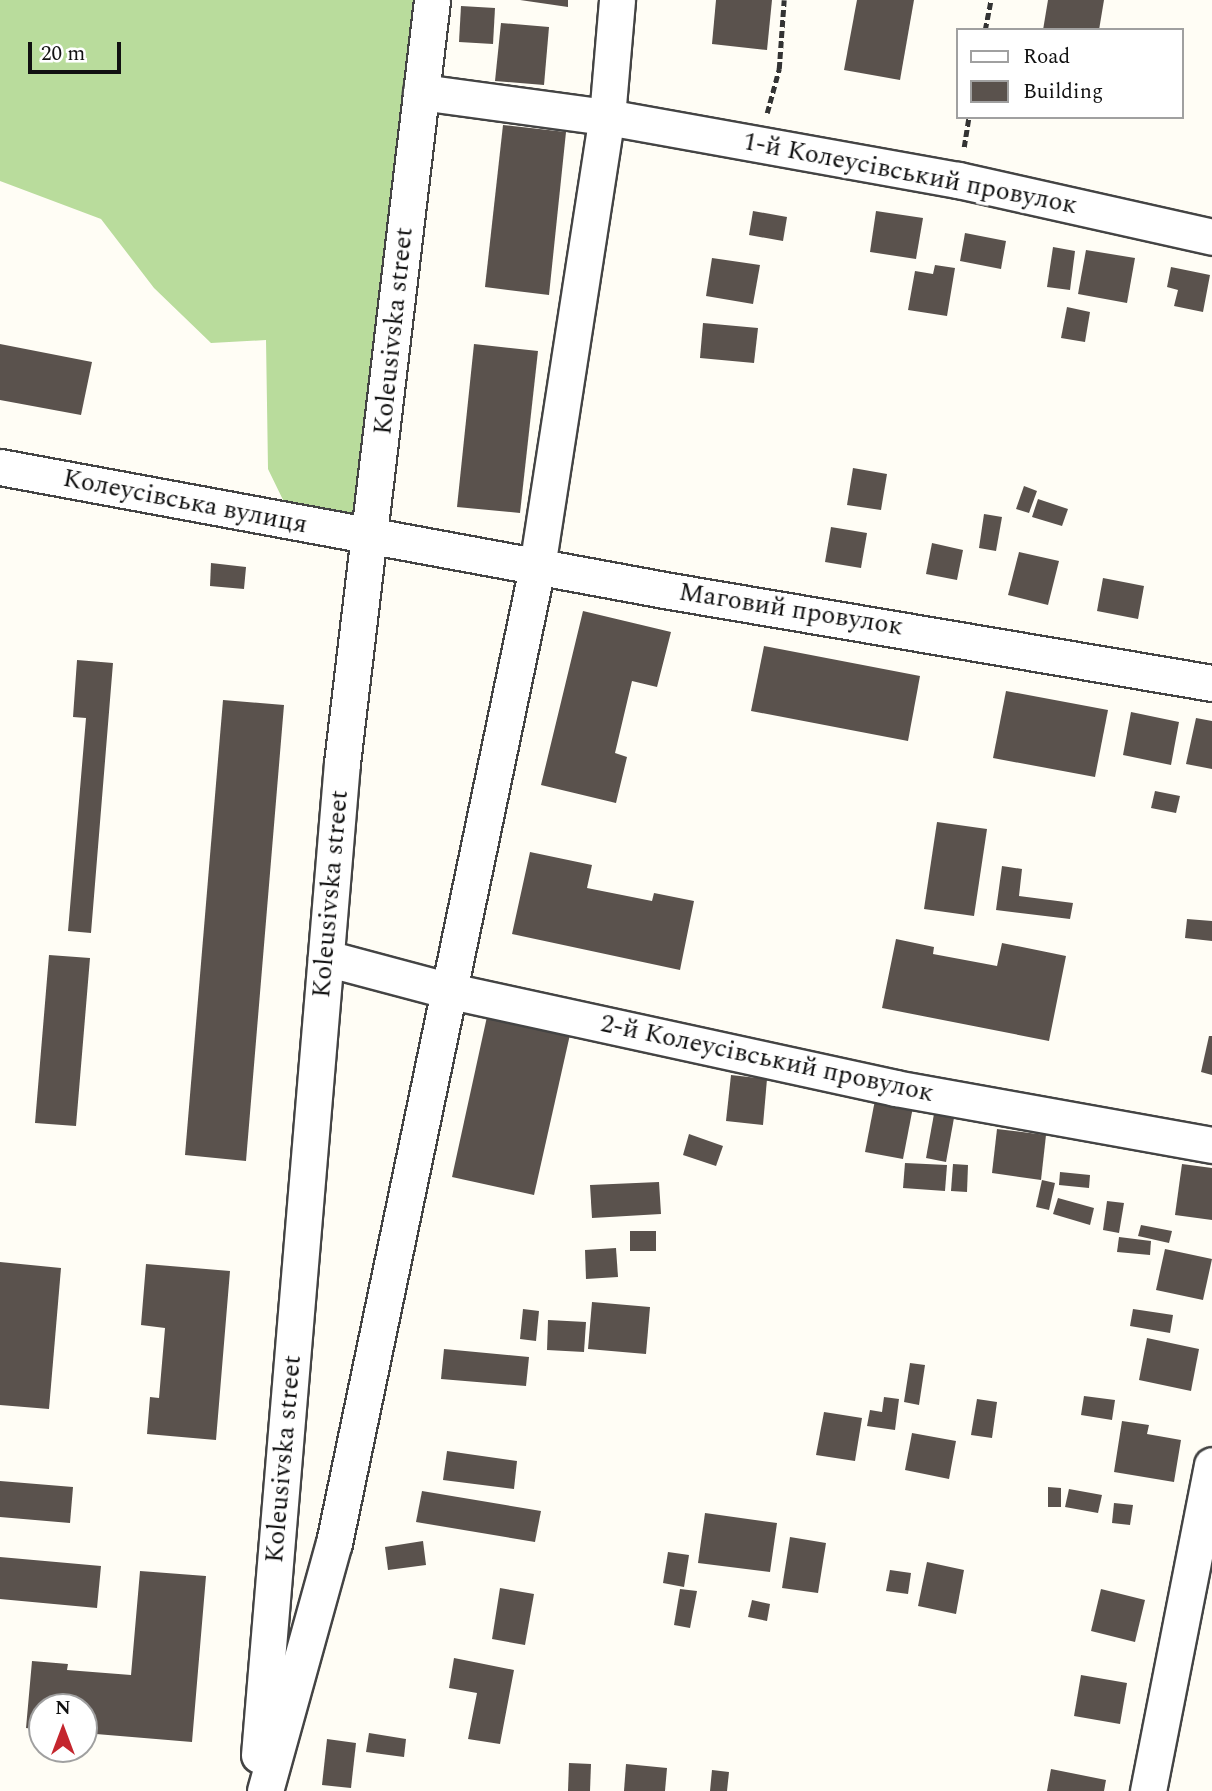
<!DOCTYPE html>
<html>
<head>
<meta charset="utf-8">
<style>
	body { margin:0 }
	#map { position:relative; width:1212px; height:1791px; overflow:hidden; background:#fffdf5; font-family:Spectral,serif }
	div>[style] { position:absolute }
	.forest>* { inset:0; background:#b9dc9c }
	.building>* { inset:0; background:#5a524d }
	.path>* { height:4.5px; margin-top:-2.25px; transform-origin:0; background:repeating-linear-gradient(90deg,#333 0 7px,transparent 0 10.5px) }
	.roads { filter:drop-shadow(2px 0 #444) drop-shadow(-2px 0 #444) drop-shadow(0 2px #444) drop-shadow(0 -2px #444) }
	.minor>* { height:35px; margin:-17.5px; padding:0 17.5px; transform-origin:17.5px; border-radius:17.5px; background:#fff }
	span { translate:-50% -50%; white-space:nowrap; text-align:center; line-height:1.15; -webkit-text-stroke:7px #fff; paint-order:stroke }
	.street-label { font-size:26px; color:#111 }
	.legend { position:absolute; left:956px; top:28px; width:228px; height:91px; box-sizing:border-box; background:#fff; border:2px solid #a0a0a0; margin:0; padding:9px 12px; list-style:none; font-size:21px; color:#111 }
	.legend li { display:flex; align-items:center; gap:14px; height:35px }
	.legend b { width:35px; border:2px solid #a0a0a0 }
	.north { position:absolute; left:28px; top:1693px; width:70px; height:70px; box-sizing:border-box; background:#fff; border:2px solid #a0a0a0; border-radius:50%; rotate:0deg; font-size:19px; font-weight:700; line-height:28px; text-align:center; color:#111 }
	.north::after { content:''; display:block; margin:auto; width:24px; height:32px; background:#c4262e; clip-path:polygon(50% 0,100% 100%,50% 72%,0 100%) }
	.scale { position:absolute; left:28px; top:42px; width:93px; height:32px; box-sizing:border-box; border:4px solid #111; border-top:0; padding-left:9px; font-size:21px; line-height:24px; white-space:nowrap; color:#111; -webkit-text-stroke:5px #fff; paint-order:stroke }
</style>
</head>
<body>
<div id="map">
	<div class="forest">
		<div style="clip-path:polygon(0 0,422px 0,363px 523px,285px 504px,268px 469px,266px 340px,211px 343px,154px 288px,101px 219px,0 181px)"></div>
	</div>
	<div class="building">
		<div style="clip-path:polygon(520px 0,568px 0,568px 7px)"></div>
		<div style="clip-path:polygon(716px 0,772px 0,767px 50px,712px 44px)"></div>
		<div style="clip-path:polygon(857px 0,914px 0,900px 80px,844px 70px)"></div>
		<div style="clip-path:polygon(1048px 0,1104px 0,1099px 30px,1043px 30px)"></div>
		<div style="clip-path:polygon(461px 6px,495px 8px,493px 44px,459px 42px)"></div>
		<div style="clip-path:polygon(501px 23px,549px 27px,544px 85px,495px 81px)"></div>
		<div style="clip-path:polygon(503px 125px,566px 132px,549px 295px,485px 287px)"></div>
		<div style="clip-path:polygon(753px 211px,787px 217px,783px 241px,749px 235px)"></div>
		<div style="clip-path:polygon(876px 211px,923px 218px,916px 259px,870px 252px)"></div>
		<div style="clip-path:polygon(965px 233px,1006px 241px,1001px 269px,960px 261px)"></div>
		<div style="clip-path:polygon(1053px 247px,1075px 251px,1070px 290px,1047px 287px)"></div>
		<div style="clip-path:polygon(1086px 250px,1135px 258px,1127px 303px,1078px 294px)"></div>
		<div style="clip-path:polygon(712px 258px,760px 265px,753px 304px,706px 296px)"></div>
		<div style="clip-path:polygon(935px 265px,955px 268px,947px 316px,908px 310px,915px 271px,933px 274px)"></div>
		<div style="clip-path:polygon(1171px 267px,1210px 275px,1203px 312px,1174px 306px,1178px 290px,1167px 287px)"></div>
		<div style="clip-path:polygon(1067px 307px,1090px 312px,1085px 342px,1061px 338px)"></div>
		<div style="clip-path:polygon(703px 323px,758px 328px,754px 363px,700px 358px)"></div>
		<div style="clip-path:polygon(0 344px,92px 362px,81px 415px,0 400px)"></div>
		<div style="clip-path:polygon(474px 344px,538px 351px,520px 513px,457px 507px)"></div>
		<div style="clip-path:polygon(853px 468px,887px 474px,881px 510px,847px 505px)"></div>
		<div style="clip-path:polygon(1024px 486px,1037px 491px,1029px 513px,1016px 509px)"></div>
		<div style="clip-path:polygon(1038px 499px,1068px 509px,1062px 526px,1032px 517px)"></div>
		<div style="clip-path:polygon(984px 514px,1002px 517px,996px 551px,979px 548px)"></div>
		<div style="clip-path:polygon(831px 527px,867px 533px,861px 568px,825px 562px)"></div>
		<div style="clip-path:polygon(932px 543px,963px 550px,957px 580px,926px 574px)"></div>
		<div style="clip-path:polygon(1019px 552px,1059px 561px,1048px 605px,1008px 595px)"></div>
		<div style="clip-path:polygon(211px 563px,246px 567px,244px 589px,210px 586px)"></div>
		<div style="clip-path:polygon(1103px 578px,1144px 586px,1138px 619px,1097px 611px)"></div>
		<div style="clip-path:polygon(583px 611px,671px 632px,657px 687px,632px 681px,615px 753px,627px 757px,616px 803px,541px 785px)"></div>
		<div style="clip-path:polygon(764px 646px,920px 676px,908px 741px,751px 711px)"></div>
		<div style="clip-path:polygon(77px 660px,113px 663px,91px 933px,68px 931px,86px 718px,73px 717px)"></div>
		<div style="clip-path:polygon(1006px 691px,1108px 710px,1095px 777px,993px 758px)"></div>
		<div style="clip-path:polygon(223px 700px,284px 705px,246px 1161px,185px 1155px)"></div>
		<div style="clip-path:polygon(1131px 712px,1179px 722px,1171px 765px,1123px 755px)"></div>
		<div style="clip-path:polygon(1196px 718px,1212px 721px,1212px 769px,1186px 764px)"></div>
		<div style="clip-path:polygon(1155px 791px,1180px 796px,1176px 813px,1151px 808px)"></div>
		<div style="clip-path:polygon(937px 822px,987px 829px,974px 916px,924px 909px)"></div>
		<div style="clip-path:polygon(530px 852px,592px 865px,587px 888px,652px 901px,654px 893px,694px 901px,680px 970px,512px 934px)"></div>
		<div style="clip-path:polygon(1002px 866px,1022px 869px,1019px 896px,1073px 903px,1070px 919px,996px 910px)"></div>
		<div style="clip-path:polygon(1187px 919px,1212px 921px,1212px 941px,1185px 938px)"></div>
		<div style="clip-path:polygon(896px 939px,934px 947px,933px 954px,997px 966px,1002px 943px,1066px 956px,1049px 1041px,882px 1008px)"></div>
		<div style="clip-path:polygon(49px 955px,90px 958px,76px 1126px,35px 1123px)"></div>
		<div style="clip-path:polygon(488px 1012px,571px 1030px,534px 1195px,452px 1177px)"></div>
		<div style="clip-path:polygon(1209px 1036px,1212px 1036px,1212px 1075px,1201px 1072px)"></div>
		<div style="clip-path:polygon(731px 1075px,767px 1079px,763px 1125px,726px 1121px)"></div>
		<div style="clip-path:polygon(875px 1100px,913px 1107px,903px 1159px,865px 1152px)"></div>
		<div style="clip-path:polygon(934px 1114px,954px 1118px,946px 1162px,926px 1158px)"></div>
		<div style="clip-path:polygon(997px 1129px,1046px 1135px,1041px 1180px,992px 1173px)"></div>
		<div style="clip-path:polygon(689px 1134px,723px 1146px,716px 1166px,683px 1155px)"></div>
		<div style="clip-path:polygon(905px 1163px,947px 1165px,945px 1191px,903px 1188px)"></div>
		<div style="clip-path:polygon(953px 1164px,968px 1165px,967px 1192px,951px 1191px)"></div>
		<div style="clip-path:polygon(1182px 1164px,1212px 1168px,1212px 1220px,1175px 1215px)"></div>
		<div style="clip-path:polygon(1060px 1172px,1090px 1175px,1089px 1188px,1059px 1185px)"></div>
		<div style="clip-path:polygon(1042px 1180px,1055px 1183px,1049px 1210px,1036px 1207px)"></div>
		<div style="clip-path:polygon(659px 1182px,661px 1214px,592px 1218px,590px 1185px)"></div>
		<div style="clip-path:polygon(1058px 1198px,1094px 1208px,1090px 1225px,1053px 1214px)"></div>
		<div style="clip-path:polygon(1107px 1201px,1124px 1203px,1119px 1233px,1103px 1230px)"></div>
		<div style="clip-path:polygon(1141px 1225px,1172px 1231px,1169px 1243px,1138px 1236px)"></div>
		<div style="clip-path:polygon(630px 1231px,656px 1231px,656px 1251px,630px 1251px)"></div>
		<div style="clip-path:polygon(1119px 1237px,1151px 1241px,1150px 1255px,1117px 1252px)"></div>
		<div style="clip-path:polygon(616px 1248px,618px 1277px,586px 1279px,585px 1250px)"></div>
		<div style="clip-path:polygon(1165px 1249px,1212px 1259px,1203px 1300px,1156px 1290px)"></div>
		<div style="clip-path:polygon(0 1262px,61px 1268px,49px 1409px,0 1405px)"></div>
		<div style="clip-path:polygon(146px 1264px,230px 1271px,216px 1440px,147px 1434px,150px 1397px,159px 1398px,165px 1328px,141px 1325px)"></div>
		<div style="clip-path:polygon(592px 1302px,650px 1307px,646px 1354px,588px 1349px)"></div>
		<div style="clip-path:polygon(523px 1309px,539px 1311px,536px 1341px,520px 1339px)"></div>
		<div style="clip-path:polygon(1133px 1309px,1173px 1315px,1170px 1333px,1130px 1326px)"></div>
		<div style="clip-path:polygon(548px 1320px,586px 1322px,584px 1352px,547px 1350px)"></div>
		<div style="clip-path:polygon(1147px 1338px,1199px 1349px,1191px 1391px,1139px 1380px)"></div>
		<div style="clip-path:polygon(444px 1349px,529px 1357px,526px 1386px,441px 1379px)"></div>
		<div style="clip-path:polygon(910px 1363px,925px 1365px,919px 1405px,904px 1402px)"></div>
		<div style="clip-path:polygon(1084px 1396px,1115px 1400px,1112px 1420px,1081px 1415px)"></div>
		<div style="clip-path:polygon(884px 1397px,899px 1399px,895px 1430px,867px 1426px,870px 1410px,882px 1412px)"></div>
		<div style="clip-path:polygon(977px 1399px,997px 1402px,992px 1438px,971px 1435px)"></div>
		<div style="clip-path:polygon(824px 1412px,862px 1418px,855px 1461px,816px 1455px)"></div>
		<div style="clip-path:polygon(1122px 1421px,1149px 1425px,1147px 1434px,1181px 1440px,1174px 1482px,1114px 1472px)"></div>
		<div style="clip-path:polygon(912px 1433px,956px 1441px,949px 1479px,905px 1470px)"></div>
		<div style="clip-path:polygon(447px 1451px,517px 1461px,514px 1489px,443px 1480px)"></div>
		<div style="clip-path:polygon(0 1481px,73px 1487px,70px 1523px,0 1517px)"></div>
		<div style="clip-path:polygon(1048px 1487px,1061px 1488px,1061px 1507px,1048px 1507px)"></div>
		<div style="clip-path:polygon(1069px 1489px,1102px 1495px,1098px 1513px,1065px 1507px)"></div>
		<div style="clip-path:polygon(422px 1491px,541px 1511px,535px 1542px,416px 1522px)"></div>
		<div style="clip-path:polygon(1114px 1503px,1133px 1505px,1130px 1525px,1112px 1523px)"></div>
		<div style="clip-path:polygon(705px 1513px,777px 1523px,770px 1572px,698px 1563px)"></div>
		<div style="clip-path:polygon(790px 1537px,826px 1543px,818px 1593px,782px 1588px)"></div>
		<div style="clip-path:polygon(423px 1541px,426px 1565px,388px 1570px,385px 1547px)"></div>
		<div style="clip-path:polygon(668px 1552px,689px 1555px,684px 1587px,663px 1583px)"></div>
		<div style="clip-path:polygon(0 1557px,101px 1566px,97px 1608px,0 1599px)"></div>
		<div style="clip-path:polygon(927px 1562px,964px 1570px,956px 1614px,918px 1606px)"></div>
		<div style="clip-path:polygon(890px 1570px,911px 1573px,908px 1594px,886px 1591px)"></div>
		<div style="clip-path:polygon(140px 1571px,206px 1576px,192px 1742px,84px 1733px,84px 1707px,42px 1707px,42px 1730px,26px 1728px,32px 1661px,68px 1664px,67px 1670px,131px 1675px)"></div>
		<div style="clip-path:polygon(500px 1588px,534px 1594px,525px 1645px,492px 1639px)"></div>
		<div style="clip-path:polygon(680px 1589px,697px 1591px,690px 1628px,674px 1625px)"></div>
		<div style="clip-path:polygon(1101px 1589px,1145px 1600px,1135px 1642px,1091px 1631px)"></div>
		<div style="clip-path:polygon(752px 1600px,770px 1604px,767px 1621px,748px 1617px)"></div>
		<div style="clip-path:polygon(454px 1658px,514px 1670px,500px 1744px,468px 1739px,477px 1693px,449px 1688px)"></div>
		<div style="clip-path:polygon(1081px 1675px,1127px 1683px,1120px 1724px,1074px 1716px)"></div>
		<div style="clip-path:polygon(369px 1733px,406px 1739px,404px 1757px,366px 1752px)"></div>
		<div style="clip-path:polygon(327px 1739px,356px 1743px,351px 1788px,322px 1785px)"></div>
		<div style="clip-path:polygon(569px 1763px,591px 1764px,590px 1791px,568px 1791px)"></div>
		<div style="clip-path:polygon(626px 1764px,667px 1768px,665px 1791px,624px 1791px)"></div>
		<div style="clip-path:polygon(1051px 1769px,1106px 1780px,1104px 1791px,1047px 1791px)"></div>
		<div style="clip-path:polygon(712px 1770px,729px 1772px,727px 1791px,710px 1791px)"></div>
	</div>
	<div class="path">
		<div style="left:985px;top:30px;width:31px;rotate:-79deg"></div>
		<div style="left:767px;top:113px;width:46px;rotate:-74.7deg"></div>
		<div style="left:779px;top:69px;width:69px;rotate:-85.9deg"></div>
		<div style="left:964px;top:147px;width:30px;rotate:-81deg"></div>
	</div>
	<div class="roads">
		<div class="minor">
			<div style="left:421px;top:92px;width:188px;rotate:7.7deg"></div>
			<div style="left:607px;top:117px;width:357px;rotate:10.2deg"></div>
			<div style="left:958px;top:180px;width:260px;rotate:12.6deg"></div>
			<div style="left:0;top:467px;width:675px;rotate:10.49deg"></div>
			<div style="left:664px;top:590px;width:556px;rotate:9.63deg"></div>
			<div style="left:326px;top:958px;width:124px;rotate:14.9deg"></div>
			<div style="left:446px;top:990px;width:460px;rotate:12.3deg"></div>
			<div style="left:895px;top:1088px;width:322px;rotate:10.2deg"></div>
			<div style="left:259px;top:1755px;width:995px;rotate:-85.22deg"></div>
			<div style="left:342px;top:763px;width:768px;rotate:-83.27deg"></div>
			<div style="left:265px;top:1791px;width:257px;rotate:-74.5deg"></div>
			<div style="left:334px;top:1543px;width:997px;rotate:-78.25deg"></div>
			<div style="left:537px;top:567px;width:455px;rotate:-81.2deg"></div>
			<div style="left:607px;top:117px;width:117px;rotate:-85.1deg"></div>
			<div style="left:1148px;top:1791px;width:332px;rotate:-78.9deg"></div>
		</div>
	</div>
	<div class="street-label">
		<span style="left:910px;top:174px;rotate:11deg">1-й Колеусівський провулок</span>
		<span style="left:394px;top:331px;rotate:-84deg">Koleusivska street</span>
		<span style="left:185px;top:502px;rotate:11deg">Колеусівська вулиця</span>
		<span style="left:791px;top:610px;rotate:9deg">Маговий провулок</span>
		<span style="left:331px;top:894px;rotate:-85deg">Koleusivska street</span>
		<span style="left:767px;top:1059px;rotate:12deg">2-й Колеусівський провулок</span>
		<span style="left:284px;top:1459px;rotate:-85deg">Koleusivska street</span>
	</div>
	<ul class="legend">
	<li><b style="height:9px;background:#fff"></b>Road</li>
	<li><b style="height:19px;background:#5a524d"></b>Building</li>
	</ul>
	<div class="north">N</div>
	<div class="scale">20 m</div>
</div>
</body>
</html>
